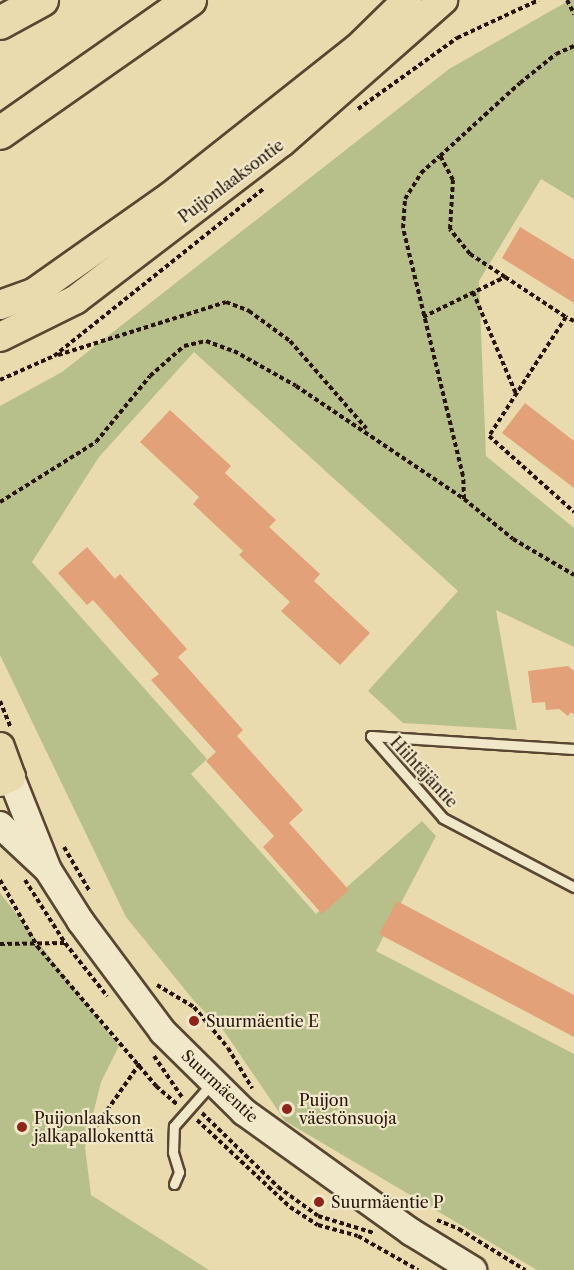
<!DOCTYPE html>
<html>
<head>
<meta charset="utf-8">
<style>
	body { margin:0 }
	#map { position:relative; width:574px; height:1270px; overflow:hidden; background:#eadbae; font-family:"Libre Caslon Text",serif }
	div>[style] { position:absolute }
	.green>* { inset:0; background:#b7c08a }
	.building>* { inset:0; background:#e2a179 }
	.path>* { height:4px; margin-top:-2px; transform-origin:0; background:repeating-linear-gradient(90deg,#271509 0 4.5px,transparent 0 7.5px) }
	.roads { filter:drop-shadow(2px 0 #584632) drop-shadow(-2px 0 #584632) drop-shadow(0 2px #584632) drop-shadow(0 -2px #584632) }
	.lane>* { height:9px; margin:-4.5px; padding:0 4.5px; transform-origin:4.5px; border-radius:4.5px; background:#f1e8ca }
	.secondary>* { height:26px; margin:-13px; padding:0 13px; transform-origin:13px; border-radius:13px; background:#f1e8ca }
	.primary>* { height:28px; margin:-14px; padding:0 14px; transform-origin:14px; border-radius:14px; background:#eadbae }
	.highway>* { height:32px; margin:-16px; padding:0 16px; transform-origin:16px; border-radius:16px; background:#eadbae }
	.dots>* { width:16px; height:16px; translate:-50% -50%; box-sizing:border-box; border:3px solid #f1e8ca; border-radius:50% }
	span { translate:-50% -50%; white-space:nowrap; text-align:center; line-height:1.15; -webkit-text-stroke:4.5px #f1e8ca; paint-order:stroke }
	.street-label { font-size:16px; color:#271509 }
	.poi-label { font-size:16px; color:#271509 }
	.left { translate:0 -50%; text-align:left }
</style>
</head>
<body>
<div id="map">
	<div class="green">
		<div style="clip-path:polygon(570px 0,574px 0,574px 199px,541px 179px,479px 281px,486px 456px,574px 528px,574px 647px,496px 610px,517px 730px,403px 723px,368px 691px,458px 591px,194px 352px,99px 457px,32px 562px,207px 759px,191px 774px,316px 914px,422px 821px,436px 836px,376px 951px,574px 1054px,574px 1270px,537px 1270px,285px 1121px,224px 1031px,195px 1002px,126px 917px,0 655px,0 406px,62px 372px,449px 69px)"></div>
		<div style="clip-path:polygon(0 893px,119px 1046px,101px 1082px,85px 1147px,91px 1195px,209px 1270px,0 1270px)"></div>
	</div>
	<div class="building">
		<div style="clip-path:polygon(520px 227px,574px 260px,574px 303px,502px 258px)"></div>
		<div style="clip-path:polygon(525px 403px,574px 441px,574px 488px,502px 433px)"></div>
		<div style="clip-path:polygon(170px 410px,231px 466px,225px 473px,276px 520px,269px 527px,320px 574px,314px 581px,370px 633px,340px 665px,281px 611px,290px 602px,239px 555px,243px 551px,193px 504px,199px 497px,140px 442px)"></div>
		<div style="clip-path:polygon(87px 547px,115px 579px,120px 574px,187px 649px,178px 657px,243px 730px,237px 736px,303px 810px,289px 823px,349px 890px,322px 914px,263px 847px,274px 836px,206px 761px,216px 752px,151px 680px,159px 674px,93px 600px,87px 605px,58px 573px)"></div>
		<div style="clip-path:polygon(568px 666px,574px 671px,574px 715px,571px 712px,568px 716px,559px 709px,546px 710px,545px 702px,532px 703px,528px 671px)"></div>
		<div style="clip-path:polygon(397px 901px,574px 995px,574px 1037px,379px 934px)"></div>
	</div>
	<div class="path">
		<div style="left:567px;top:0;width:16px;rotate:63deg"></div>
		<div style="left:358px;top:109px;width:122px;rotate:-35.6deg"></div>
		<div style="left:457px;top:38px;width:90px;rotate:-24.9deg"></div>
		<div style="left:505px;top:277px;width:73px;rotate:33.3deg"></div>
		<div style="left:473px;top:292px;width:111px;rotate:67.1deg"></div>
		<div style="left:423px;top:317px;width:91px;rotate:-26deg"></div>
		<div style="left:505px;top:277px;width:42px;rotate:-146.7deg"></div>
		<div style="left:470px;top:254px;width:32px;rotate:-129deg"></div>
		<div style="left:450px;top:229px;width:49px;rotate:-86.5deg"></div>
		<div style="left:453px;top:180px;width:27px;rotate:-118deg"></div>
		<div style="left:574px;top:321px;width:9px;rotate:-153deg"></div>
		<div style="left:566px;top:317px;width:142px;rotate:122.9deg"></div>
		<div style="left:489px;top:436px;width:114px;rotate:41.8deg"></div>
		<div style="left:58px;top:355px;width:176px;rotate:-17.5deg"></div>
		<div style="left:226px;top:302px;width:25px;rotate:21deg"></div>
		<div style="left:249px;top:311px;width:51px;rotate:36.2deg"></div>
		<div style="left:290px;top:341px;width:116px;rotate:48.9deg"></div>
		<div style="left:0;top:380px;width:59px;rotate:-24deg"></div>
		<div style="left:54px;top:356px;width:268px;rotate:-38.6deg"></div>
		<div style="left:464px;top:499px;width:23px;rotate:-92deg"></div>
		<div style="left:463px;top:476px;width:255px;rotate:-103.6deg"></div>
		<div style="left:403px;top:228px;width:29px;rotate:-86deg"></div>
		<div style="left:405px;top:199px;width:31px;rotate:-58deg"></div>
		<div style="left:421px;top:173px;width:25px;rotate:-42deg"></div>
		<div style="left:440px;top:156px;width:108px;rotate:-42.4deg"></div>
		<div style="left:520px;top:83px;width:46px;rotate:-38.9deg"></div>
		<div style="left:556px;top:54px;width:20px;rotate:-24deg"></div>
		<div style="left:0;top:502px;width:113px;rotate:-32deg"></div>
		<div style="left:96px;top:442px;width:85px;rotate:-50.7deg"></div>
		<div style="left:150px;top:376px;width:45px;rotate:-41.4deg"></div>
		<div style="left:184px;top:346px;width:23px;rotate:-13deg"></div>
		<div style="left:206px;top:341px;width:30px;rotate:20deg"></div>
		<div style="left:234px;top:351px;width:71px;rotate:29.4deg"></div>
		<div style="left:296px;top:386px;width:202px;rotate:33.9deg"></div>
		<div style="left:464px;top:499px;width:63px;rotate:39.2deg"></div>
		<div style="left:513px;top:539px;width:71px;rotate:30.5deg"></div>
		<div style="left:0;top:701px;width:29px;rotate:68deg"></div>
		<div style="left:64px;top:847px;width:52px;rotate:60deg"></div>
		<div style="left:0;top:880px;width:76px;rotate:60.7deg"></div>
		<div style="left:37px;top:946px;width:184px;rotate:49.6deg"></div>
		<div style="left:156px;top:1086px;width:28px;rotate:41deg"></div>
		<div style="left:25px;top:880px;width:75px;rotate:57.6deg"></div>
		<div style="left:65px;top:943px;width:68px;rotate:51.6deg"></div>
		<div style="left:0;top:944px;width:65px;rotate:-0.9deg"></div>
		<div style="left:157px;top:985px;width:43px;rotate:30.7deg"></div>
		<div style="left:194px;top:1007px;width:53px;rotate:50.3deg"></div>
		<div style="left:228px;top:1048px;width:47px;rotate:59deg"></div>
		<div style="left:154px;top:1056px;width:50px;rotate:55.7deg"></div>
		<div style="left:202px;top:1113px;width:106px;rotate:44.2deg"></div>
		<div style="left:278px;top:1187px;width:49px;rotate:35.9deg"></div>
		<div style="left:318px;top:1216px;width:59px;rotate:16.9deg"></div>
		<div style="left:197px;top:1120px;width:127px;rotate:43.1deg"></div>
		<div style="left:290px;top:1207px;width:33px;rotate:33deg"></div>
		<div style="left:318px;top:1225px;width:41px;rotate:15.4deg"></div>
		<div style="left:358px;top:1236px;width:69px;rotate:29.5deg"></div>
		<div style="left:38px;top:1134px;width:52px;rotate:1.1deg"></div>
		<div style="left:90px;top:1135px;width:88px;rotate:-55.2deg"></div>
		<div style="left:437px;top:1220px;width:24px;rotate:22deg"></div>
		<div style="left:459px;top:1229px;width:78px;rotate:31.8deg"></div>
	</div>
	<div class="roads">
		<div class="lane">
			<div style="left:371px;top:736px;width:109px;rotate:48.7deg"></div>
			<div style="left:443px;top:818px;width:148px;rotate:27.8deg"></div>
			<div style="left:371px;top:736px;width:203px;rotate:3.7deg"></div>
			<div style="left:174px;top:1184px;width:13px;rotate:-67deg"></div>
			<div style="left:179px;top:1172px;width:21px;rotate:-107deg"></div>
			<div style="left:173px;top:1152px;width:26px;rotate:-88deg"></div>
			<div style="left:174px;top:1126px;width:57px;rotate:-48.5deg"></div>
		</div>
		<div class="secondary">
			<div style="left:11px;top:777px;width:100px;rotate:68.3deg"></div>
			<div style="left:48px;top:870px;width:62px;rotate:57.6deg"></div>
			<div style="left:81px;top:922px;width:137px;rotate:53.3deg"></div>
			<div style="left:163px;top:1032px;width:114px;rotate:44.6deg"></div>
			<div style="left:244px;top:1112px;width:206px;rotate:35.7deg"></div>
			<div style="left:411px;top:1232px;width:73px;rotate:31.5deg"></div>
			<div style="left:0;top:825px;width:63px;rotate:43.1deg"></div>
		</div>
		<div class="primary">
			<div style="left:0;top:305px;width:37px;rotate:-20deg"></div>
			<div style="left:35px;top:292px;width:166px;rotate:-35.2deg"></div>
			<div style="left:171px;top:196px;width:238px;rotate:-38.4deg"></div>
			<div style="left:358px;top:48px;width:69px;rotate:-44.4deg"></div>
			<div style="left:0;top:337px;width:84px;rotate:-26.3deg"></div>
			<div style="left:75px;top:300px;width:260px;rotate:-37.4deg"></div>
			<div style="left:282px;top:142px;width:215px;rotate:-41.4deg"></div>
			<div style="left:0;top:747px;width:32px;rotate:70deg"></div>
			<div style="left:11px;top:777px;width:12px;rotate:156deg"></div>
		</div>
		<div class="highway">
			<div style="left:0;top:23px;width:48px;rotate:-28.7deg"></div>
			<div style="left:0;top:133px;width:232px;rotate:-35deg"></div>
		</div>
	</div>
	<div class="dots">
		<div style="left:194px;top:1021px;background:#8f2418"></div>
		<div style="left:287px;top:1109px;background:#8f2418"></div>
		<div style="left:22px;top:1127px;background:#8f2418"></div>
		<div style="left:319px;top:1202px;background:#8f2418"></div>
	</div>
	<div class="street-label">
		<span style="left:231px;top:181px;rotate:-37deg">Puijonlaaksontie</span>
		<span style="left:424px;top:772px;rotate:47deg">Hiihtäjäntie</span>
		<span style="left:220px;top:1086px;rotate:43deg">Suurmäentie</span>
	</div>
	<div class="poi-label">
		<span class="left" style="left:206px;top:1021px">Suurmäentie E</span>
		<span class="left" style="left:299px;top:1109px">Puijon<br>väestönsuoja</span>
		<span class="left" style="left:34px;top:1127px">Puijonlaakson<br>jalkapallokenttä</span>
		<span class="left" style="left:331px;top:1202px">Suurmäentie P</span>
	</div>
</div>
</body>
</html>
